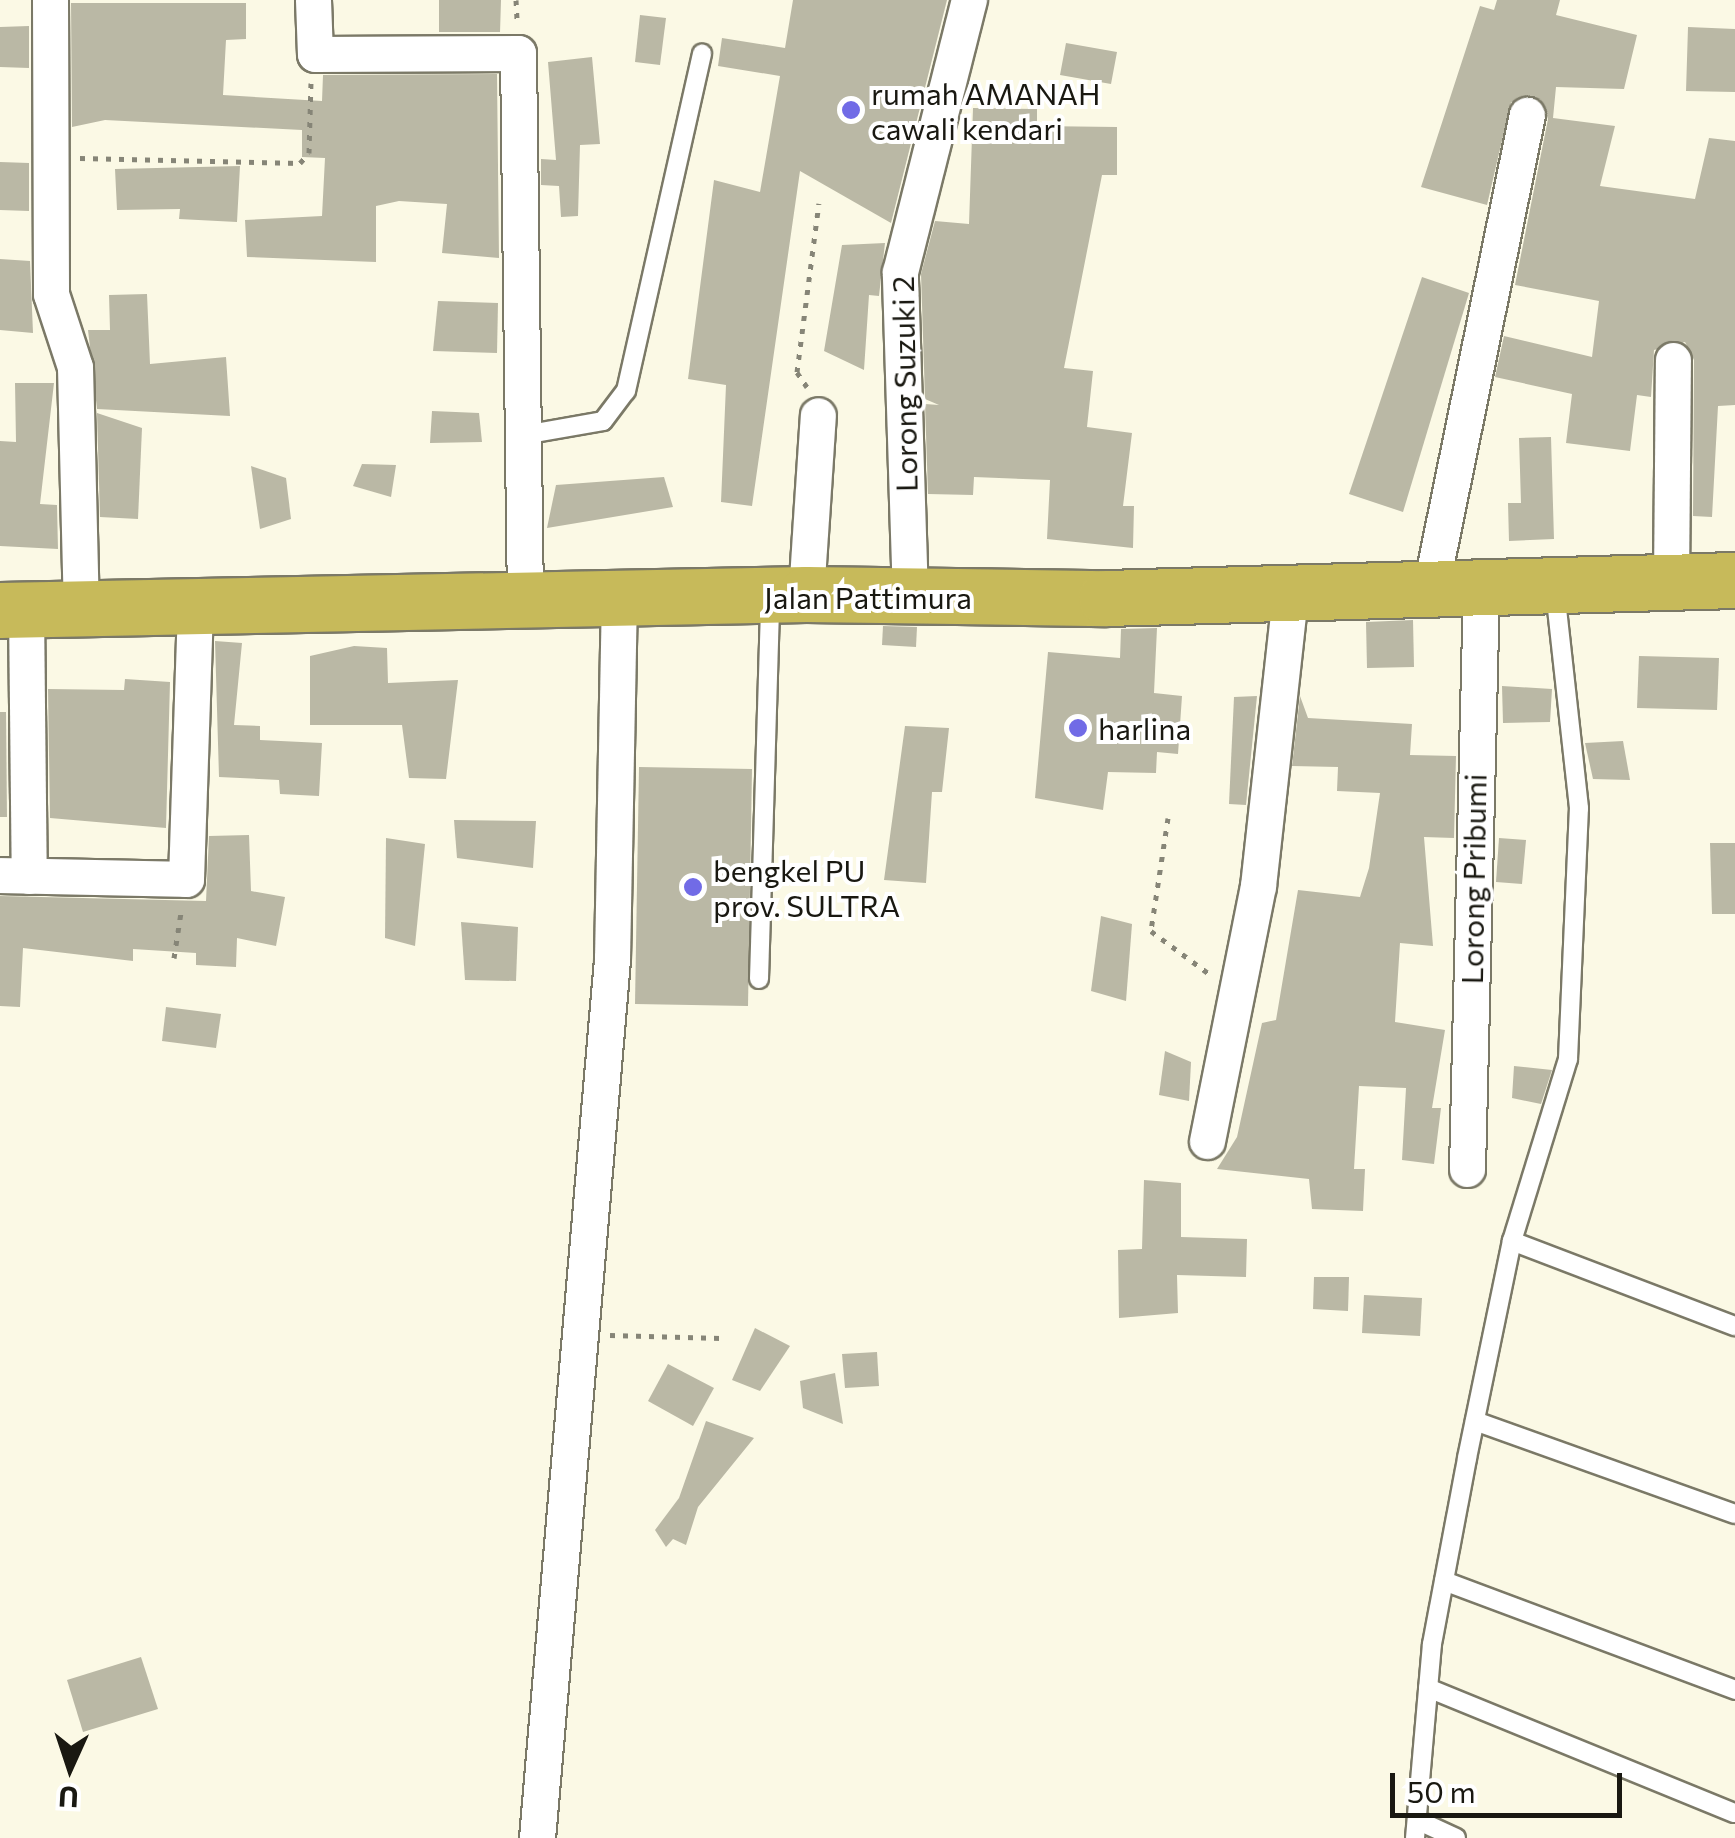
<!DOCTYPE html>
<html>
<head>
<meta charset="utf-8">
<style>
	body { margin:0 }
	#map { position:relative; width:1735px; height:1838px; overflow:hidden; background:#fbf9e5; font-family:Commissioner,sans-serif }
	div>[style] { position:absolute }
	.building>* { inset:0; background:#bab8a5 }
	.path>* { height:5px; margin-top:-2.5px; transform-origin:0; background:repeating-linear-gradient(90deg,#868577 0 5px,transparent 0 13px) }
	.roads { filter:drop-shadow(2px 0 #7b7967) drop-shadow(-2px 0 #7b7967) drop-shadow(0 2px #7b7967) drop-shadow(0 -2px #7b7967) }
	.service>* { height:18px; margin:-9px; padding:0 9px; transform-origin:9px; border-radius:9px; background:#fff }
	.minor>* { height:35px; margin:-17.5px; padding:0 17.5px; transform-origin:17.5px; border-radius:17.5px; background:#fff }
	.trunk>* { height:55px; margin:-27.5px; padding:0 27.5px; transform-origin:27.5px; border-radius:27.5px; background:#c7ba5a }
	.dots>* { width:28px; height:28px; translate:-50% -50%; box-sizing:border-box; border:5px solid #fff; border-radius:50% }
	span { translate:-50% -50%; white-space:nowrap; text-align:center; line-height:1.15; -webkit-text-stroke:8px #fff; paint-order:stroke }
	.poi-label { font-size:30px; color:#191811 }
	.left { translate:0 -50%; text-align:left }
	.street-label { font-size:30px; color:#191811 }
	.north { position:absolute; left:20px; top:1718px; width:100px; height:100px; -webkit-text-stroke:8px #fff; paint-order:stroke; rotate:183deg; font-size:28px; font-weight:700; line-height:40px; text-align:center; color:#191811 }
	.north::after { content:''; display:block; margin:auto; width:35px; height:45px; background:#191811; clip-path:polygon(50% 0,100% 100%,50% 72%,0 100%) }
	.scale { position:absolute; left:1390px; top:1773px; width:232px; height:45px; box-sizing:border-box; border:5px solid #191811; border-top:0; padding-left:12px; font-size:30px; line-height:35px; white-space:nowrap; color:#191811; -webkit-text-stroke:8px #fff; paint-order:stroke }
</style>
</head>
<body>
<div id="map">
	<div class="building">
		<div style="clip-path:polygon(439px 0,501px 0,500px 32px,439px 32px)"></div>
		<div style="clip-path:polygon(793px 0,947px 0,891px 223px,800px 171px,752px 506px,721px 502px,726px 385px,688px 379px,714px 180px,760px 192px,780px 76px,718px 66px,722px 38px,785px 48px)"></div>
		<div style="clip-path:polygon(1497px 0,1560px 0,1556px 15px,1637px 35px,1624px 89px,1556px 87px,1553px 118px,1615px 126px,1600px 186px,1695px 199px,1709px 138px,1735px 141px,1735px 405px,1718px 406px,1712px 517px,1693px 516px,1694px 360px,1685px 342px,1654px 350px,1651px 397px,1637px 395px,1630px 451px,1566px 443px,1572px 394px,1495px 377px,1504px 336px,1592px 357px,1599px 301px,1515px 285px,1548px 119px,1540px 99px,1511px 102px,1487px 205px,1421px 187px,1480px 6px,1494px 10px)"></div>
		<div style="clip-path:polygon(71px 3px,246px 3px,246px 39px,226px 40px,223px 95px,322px 101px,323px 75px,497px 74px,499px 258px,442px 253px,447px 204px,399px 201px,376px 206px,376px 262px,247px 257px,245px 220px,322px 216px,325px 158px,302px 157px,302px 130px,105px 120px,72px 127px)"></div>
		<div style="clip-path:polygon(640px 15px,666px 18px,660px 65px,635px 62px)"></div>
		<div style="clip-path:polygon(29px 26px,29px 68px,0 67px,0 27px)"></div>
		<div style="clip-path:polygon(1688px 27px,1735px 29px,1735px 92px,1686px 91px)"></div>
		<div style="clip-path:polygon(1066px 43px,1117px 52px,1111px 84px,1060px 75px)"></div>
		<div style="clip-path:polygon(592px 57px,600px 144px,580px 145px,578px 216px,561px 217px,559px 186px,541px 185px,541px 159px,556px 160px,548px 62px)"></div>
		<div style="clip-path:polygon(973px 108px,1037px 109px,1037px 126px,1117px 127px,1117px 175px,1102px 175px,1064px 368px,1093px 371px,1087px 427px,1132px 433px,1123px 506px,1134px 506px,1133px 548px,1047px 539px,1050px 480px,974px 477px,973px 495px,928px 494px,925px 404px,939px 405px,925px 399px,921px 274px,935px 221px,969px 224px)"></div>
		<div style="clip-path:polygon(0 162px,29px 163px,29px 211px,0 210px)"></div>
		<div style="clip-path:polygon(240px 166px,237px 222px,179px 219px,180px 209px,117px 210px,115px 169px)"></div>
		<div style="clip-path:polygon(885px 243px,879px 296px,869px 295px,864px 370px,824px 351px,842px 245px)"></div>
		<div style="clip-path:polygon(0 259px,30px 261px,33px 333px,0 330px)"></div>
		<div style="clip-path:polygon(1422px 277px,1469px 293px,1403px 512px,1349px 494px)"></div>
		<div style="clip-path:polygon(147px 294px,150px 364px,226px 357px,230px 416px,97px 409px,88px 330px,110px 330px,109px 295px)"></div>
		<div style="clip-path:polygon(438px 301px,498px 303px,497px 353px,433px 351px)"></div>
		<div style="clip-path:polygon(15px 383px,54px 383px,40px 504px,57px 505px,58px 549px,0 546px,0 441px,16px 442px)"></div>
		<div style="clip-path:polygon(432px 411px,479px 413px,482px 442px,430px 443px)"></div>
		<div style="clip-path:polygon(97px 413px,142px 428px,138px 519px,100px 517px)"></div>
		<div style="clip-path:polygon(1551px 437px,1554px 539px,1509px 541px,1508px 503px,1521px 503px,1519px 438px)"></div>
		<div style="clip-path:polygon(362px 464px,396px 465px,391px 497px,353px 486px)"></div>
		<div style="clip-path:polygon(251px 466px,286px 478px,291px 519px,260px 529px)"></div>
		<div style="clip-path:polygon(664px 477px,673px 507px,547px 528px,556px 485px)"></div>
		<div style="clip-path:polygon(1413px 620px,1414px 667px,1367px 668px,1366px 622px)"></div>
		<div style="clip-path:polygon(883px 626px,917px 627px,916px 647px,882px 645px)"></div>
		<div style="clip-path:polygon(1157px 628px,1154px 693px,1182px 696px,1178px 754px,1157px 752px,1156px 773px,1108px 772px,1103px 810px,1035px 798px,1048px 652px,1120px 658px,1121px 629px)"></div>
		<div style="clip-path:polygon(215px 641px,242px 643px,234px 725px,260px 726px,260px 740px,322px 743px,319px 796px,280px 794px,279px 780px,219px 777px)"></div>
		<div style="clip-path:polygon(354px 646px,387px 648px,388px 683px,458px 680px,446px 779px,409px 778px,402px 725px,310px 725px,310px 656px)"></div>
		<div style="clip-path:polygon(1639px 656px,1719px 658px,1717px 710px,1637px 708px)"></div>
		<div style="clip-path:polygon(125px 679px,170px 682px,166px 828px,50px 818px,48px 689px,124px 690px)"></div>
		<div style="clip-path:polygon(1502px 686px,1552px 689px,1550px 722px,1503px 723px)"></div>
		<div style="clip-path:polygon(1257px 696px,1246px 805px,1229px 804px,1234px 697px)"></div>
		<div style="clip-path:polygon(1300px 696px,1308px 718px,1412px 724px,1410px 755px,1456px 756px,1454px 838px,1424px 837px,1433px 946px,1400px 943px,1395px 1022px,1445px 1030px,1432px 1108px,1441px 1108px,1434px 1164px,1402px 1160px,1406px 1088px,1359px 1086px,1354px 1169px,1365px 1169px,1363px 1211px,1312px 1209px,1309px 1179px,1217px 1169px,1237px 1137px,1262px 1023px,1276px 1020px,1298px 890px,1360px 897px,1369px 868px,1380px 793px,1337px 791px,1338px 767px,1292px 766px)"></div>
		<div style="clip-path:polygon(0 712px,6px 712px,7px 817px,0 817px)"></div>
		<div style="clip-path:polygon(905px 726px,949px 728px,942px 792px,932px 792px,926px 883px,884px 880px)"></div>
		<div style="clip-path:polygon(1623px 741px,1630px 780px,1593px 779px,1585px 743px)"></div>
		<div style="clip-path:polygon(639px 767px,752px 769px,748px 1006px,635px 1004px)"></div>
		<div style="clip-path:polygon(454px 820px,536px 821px,533px 868px,457px 858px)"></div>
		<div style="clip-path:polygon(249px 835px,251px 891px,285px 897px,276px 946px,237px 938px,236px 967px,196px 965px,196px 953px,133px 949px,133px 961px,23px 948px,20px 1007px,0 1006px,0 896px,206px 901px,209px 836px)"></div>
		<div style="clip-path:polygon(386px 838px,425px 844px,415px 946px,385px 938px)"></div>
		<div style="clip-path:polygon(1499px 838px,1526px 840px,1522px 884px,1496px 882px)"></div>
		<div style="clip-path:polygon(1710px 843px,1735px 843px,1735px 914px,1712px 914px)"></div>
		<div style="clip-path:polygon(1101px 916px,1132px 924px,1126px 1001px,1091px 991px)"></div>
		<div style="clip-path:polygon(461px 922px,518px 927px,516px 981px,465px 980px)"></div>
		<div style="clip-path:polygon(166px 1007px,221px 1014px,216px 1048px,162px 1041px)"></div>
		<div style="clip-path:polygon(1165px 1051px,1191px 1062px,1189px 1101px,1159px 1095px)"></div>
		<div style="clip-path:polygon(1514px 1066px,1552px 1070px,1541px 1104px,1512px 1098px)"></div>
		<div style="clip-path:polygon(1144px 1180px,1181px 1183px,1181px 1237px,1247px 1239px,1246px 1277px,1177px 1275px,1178px 1313px,1119px 1318px,1118px 1250px,1142px 1249px)"></div>
		<div style="clip-path:polygon(1314px 1277px,1349px 1277px,1348px 1311px,1313px 1309px)"></div>
		<div style="clip-path:polygon(1364px 1295px,1422px 1298px,1420px 1336px,1362px 1333px)"></div>
		<div style="clip-path:polygon(755px 1328px,790px 1346px,760px 1391px,732px 1380px)"></div>
		<div style="clip-path:polygon(877px 1352px,879px 1386px,845px 1388px,842px 1354px)"></div>
		<div style="clip-path:polygon(668px 1364px,714px 1388px,693px 1426px,648px 1401px)"></div>
		<div style="clip-path:polygon(835px 1373px,843px 1424px,803px 1408px,800px 1381px)"></div>
		<div style="clip-path:polygon(706px 1421px,754px 1438px,698px 1507px,686px 1545px,673px 1539px,666px 1547px,655px 1530px,679px 1498px)"></div>
		<div style="clip-path:polygon(141px 1657px,158px 1709px,83px 1732px,67px 1680px)"></div>
	</div>
	<div class="path">
		<div style="left:516px;top:0;width:22px;rotate:87deg"></div>
		<div style="left:80px;top:158px;width:220px;rotate:1.3deg"></div>
		<div style="left:300px;top:163px;width:13px;rotate:-48deg"></div>
		<div style="left:309px;top:153px;width:70px;rotate:-88.4deg"></div>
		<div style="left:807px;top:387px;width:18px;rotate:-124deg"></div>
		<div style="left:797px;top:372px;width:170px;rotate:-82.6deg"></div>
		<div style="left:1168px;top:818px;width:114px;rotate:98.6deg"></div>
		<div style="left:1151px;top:931px;width:71px;rotate:36.4deg"></div>
		<div style="left:174px;top:958px;width:47px;rotate:-81.3deg"></div>
		<div style="left:610px;top:1335px;width:111px;rotate:1.5deg"></div>
	</div>
	<div class="roads">
		<div class="service">
			<div style="left:518px;top:436px;width:86px;rotate:-10deg"></div>
			<div style="left:603px;top:421px;width:38px;rotate:-53deg"></div>
			<div style="left:626px;top:391px;width:346px;rotate:-77.3deg"></div>
			<div style="left:759px;top:979px;width:377px;rotate:-88.3deg"></div>
			<div style="left:1512px;top:1241px;width:239px;rotate:20.9deg"></div>
			<div style="left:1475px;top:1421px;width:276px;rotate:19.7deg"></div>
			<div style="left:1444px;top:1581px;width:311px;rotate:20.5deg"></div>
			<div style="left:1428px;top:1688px;width:331px;rotate:22.2deg"></div>
			<div style="left:1417px;top:1820px;width:43px;rotate:24.8deg"></div>
			<div style="left:1415px;top:1838px;width:195px;rotate:-85deg"></div>
			<div style="left:1432px;top:1644px;width:189px;rotate:-79.3deg"></div>
			<div style="left:1467px;top:1458px;width:222px;rotate:-78.3deg"></div>
			<div style="left:1512px;top:1241px;width:190px;rotate:-72.9deg"></div>
			<div style="left:1568px;top:1059px;width:251px;rotate:-87.5deg"></div>
			<div style="left:1579px;top:808px;width:220px;rotate:-96.3deg"></div>
		</div>
		<div class="minor">
			<div style="left:50px;top:0;width:294px;rotate:89.8deg"></div>
			<div style="left:51px;top:294px;width:77px;rotate:71.8deg"></div>
			<div style="left:75px;top:367px;width:240px;rotate:88.6deg"></div>
			<div style="left:313px;top:0;width:54px;rotate:87.9deg"></div>
			<div style="left:315px;top:54px;width:203px;rotate:-0.3deg"></div>
			<div style="left:518px;top:53px;width:550px;rotate:89.27deg"></div>
			<div style="left:1671px;top:581px;width:221px;rotate:-89.5deg"></div>
			<div style="left:1430px;top:591px;width:486px;rotate:-78.5deg"></div>
			<div style="left:806px;top:594px;width:179px;rotate:-86.2deg"></div>
			<div style="left:910px;top:597px;width:325px;rotate:-91.8deg"></div>
			<div style="left:900px;top:272px;width:281px;rotate:-75.8deg"></div>
			<div style="left:26px;top:610px;width:266px;rotate:89.4deg"></div>
			<div style="left:0;top:875px;width:186px;rotate:1.2deg"></div>
			<div style="left:186px;top:879px;width:271px;rotate:-88.1deg"></div>
			<div style="left:1207px;top:1141px;width:260px;rotate:-78.7deg"></div>
			<div style="left:1258px;top:886px;width:294px;rotate:-83.7deg"></div>
			<div style="left:1467px;top:1169px;width:580px;rotate:-88.62deg"></div>
			<div style="left:537px;top:1838px;width:882px;rotate:-85.12deg"></div>
			<div style="left:612px;top:959px;width:359px;rotate:-88.9deg"></div>
		</div>
		<div class="trunk">
			<div style="left:0;top:610px;width:806px;rotate:-1.14deg"></div>
			<div style="left:806px;top:594px;width:300px;rotate:0.8deg"></div>
			<div style="left:1106px;top:598px;width:629px;rotate:-1.64deg"></div>
		</div>
	</div>
	<div class="dots">
		<div style="left:851px;top:110px;background:#716be6"></div>
		<div style="left:1078px;top:728px;background:#716be6"></div>
		<div style="left:693px;top:887px;background:#716be6"></div>
	</div>
	<div class="poi-label">
		<span class="left" style="left:871px;top:110px">rumah AMANAH<br>cawali kendari</span>
		<span class="left" style="left:1098px;top:728px">harlina</span>
		<span class="left" style="left:713px;top:887px">bengkel PU<br>prov. SULTRA</span>
	</div>
	<div class="street-label">
		<span style="left:904px;top:384px;rotate:-91deg">Lorong Suzuki 2</span>
		<span style="left:868px;top:597px">Jalan Pattimura</span>
		<span style="left:1473px;top:879px;rotate:-89deg">Lorong Pribumi</span>
	</div>
	<div class="north">U</div>
	<div class="scale">50 m</div>
</div>
</body>
</html>
